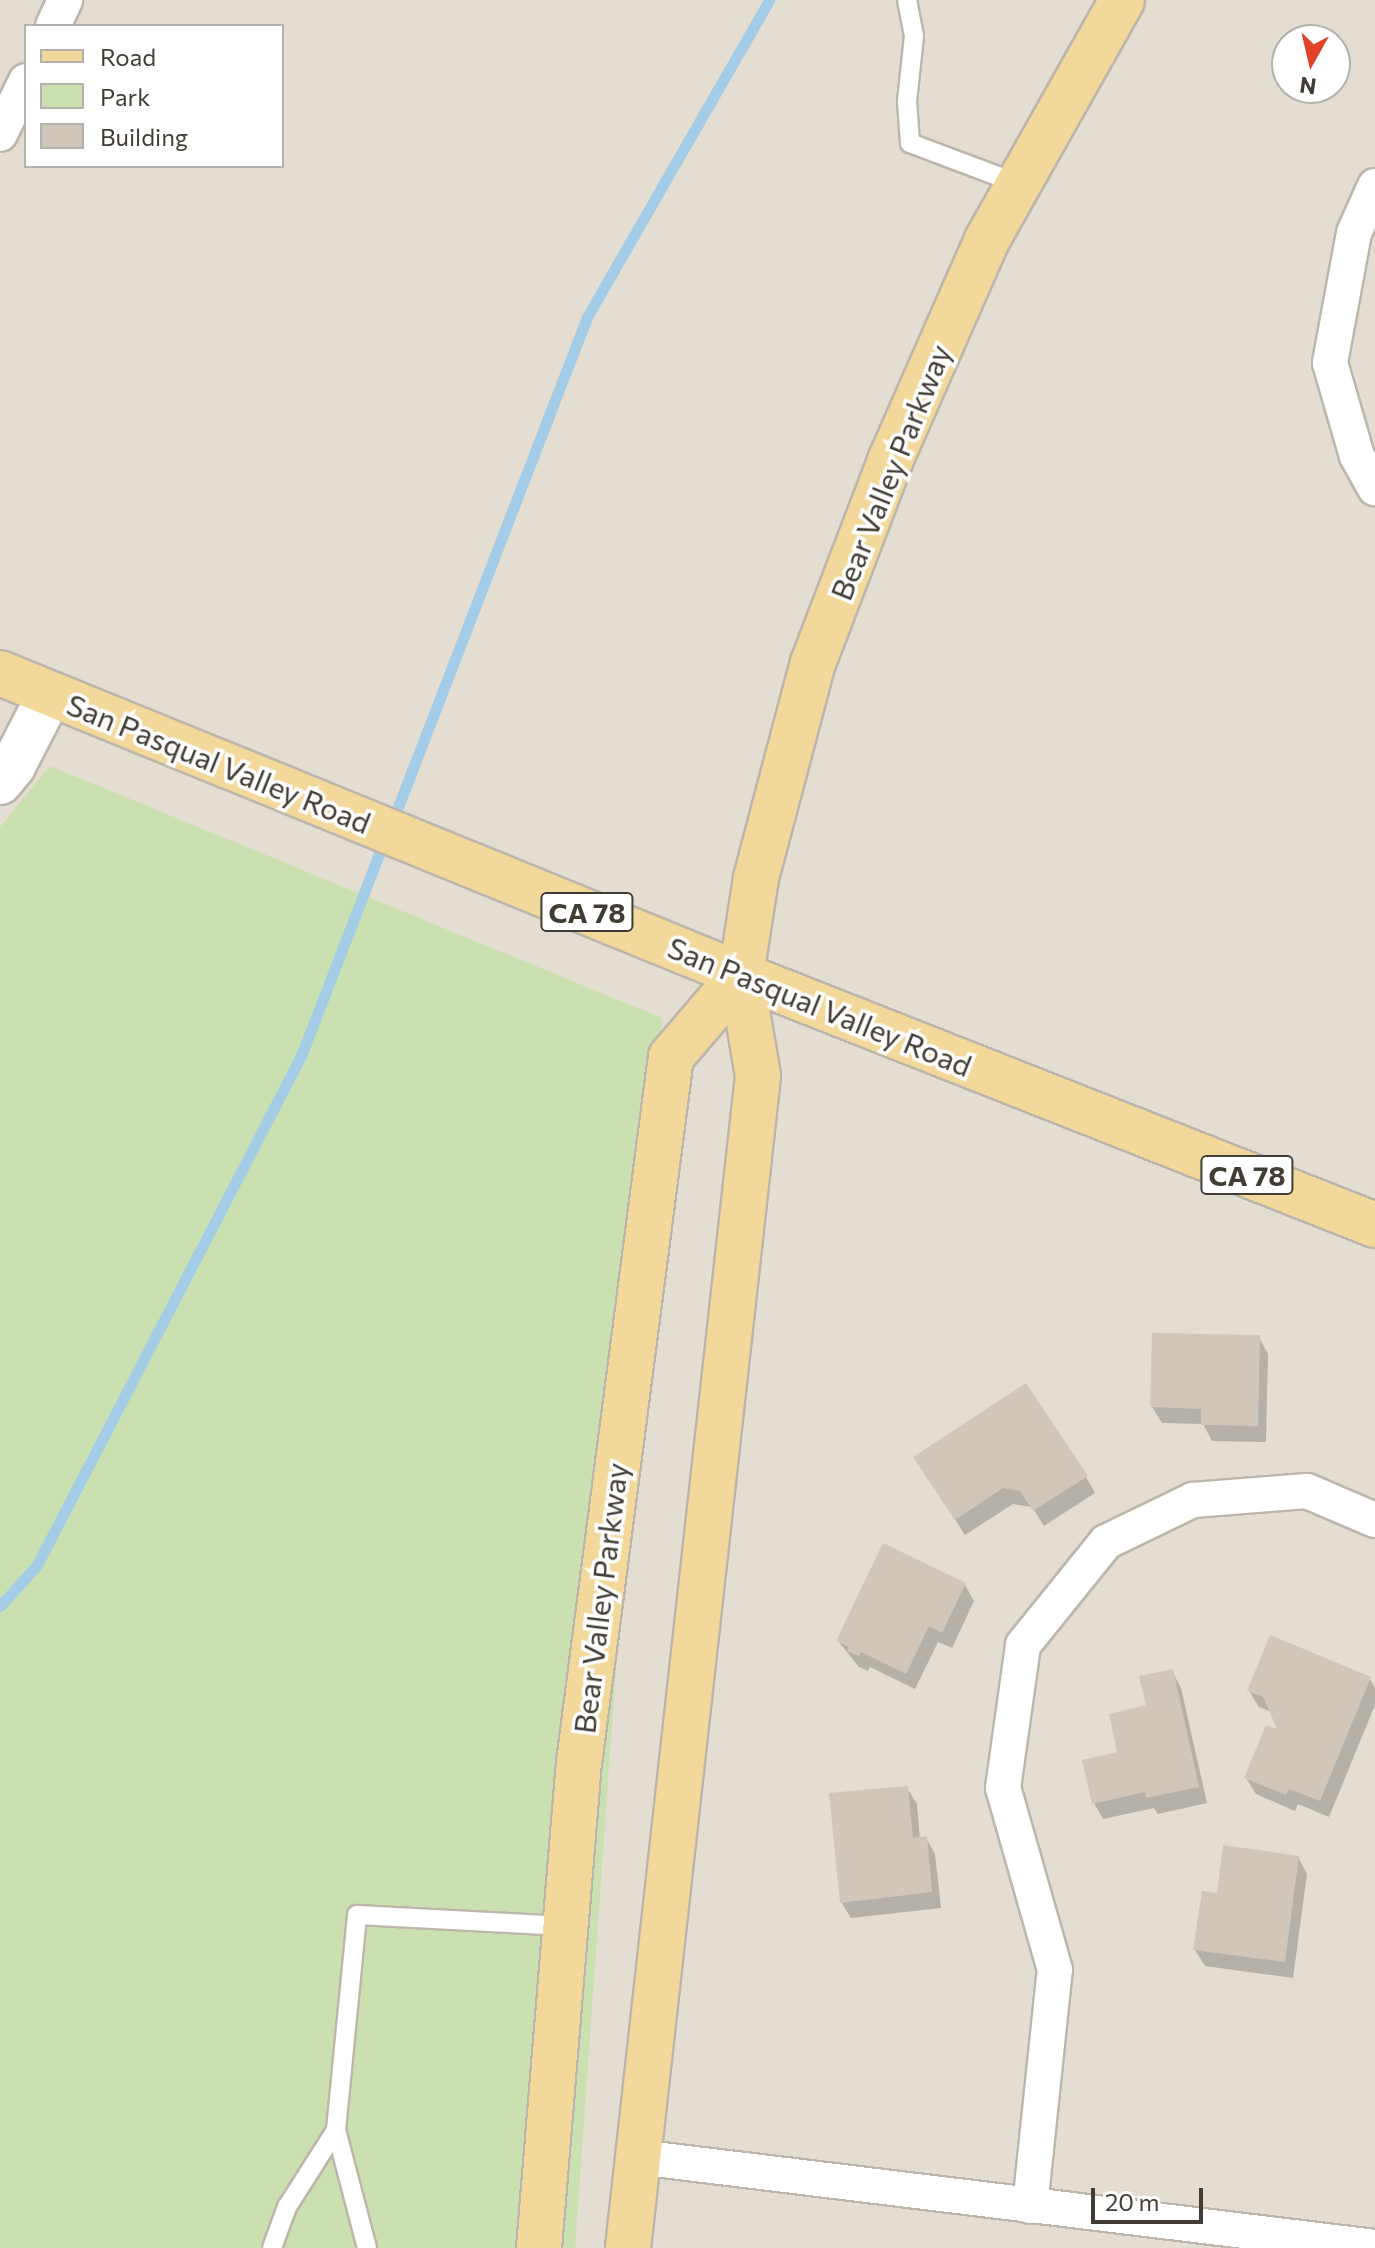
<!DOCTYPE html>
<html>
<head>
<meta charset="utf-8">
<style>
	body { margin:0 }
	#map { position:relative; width:1375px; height:2248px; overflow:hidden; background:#efece3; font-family:Commissioner,sans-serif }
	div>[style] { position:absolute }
	.residential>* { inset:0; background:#e3ddd2 }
	.green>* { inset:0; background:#cbe0b0 }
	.shadow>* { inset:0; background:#0003 }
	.stream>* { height:11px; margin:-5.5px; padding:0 5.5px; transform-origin:5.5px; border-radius:5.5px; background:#a5cce7 }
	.building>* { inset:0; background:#d0c7ba }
	.roads { filter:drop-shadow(2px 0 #bdb6aa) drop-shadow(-2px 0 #bdb6aa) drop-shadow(0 2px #bdb6aa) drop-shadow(0 -2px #bdb6aa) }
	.service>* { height:18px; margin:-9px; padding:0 9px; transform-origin:9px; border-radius:9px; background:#fff }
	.minor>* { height:34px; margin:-17px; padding:0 17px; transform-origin:17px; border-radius:17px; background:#fff }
	.tertiary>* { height:44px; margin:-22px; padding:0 22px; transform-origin:22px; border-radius:22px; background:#fff }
	.primary>* { height:44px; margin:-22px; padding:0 22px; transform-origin:22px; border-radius:22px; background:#f2d89a }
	span { translate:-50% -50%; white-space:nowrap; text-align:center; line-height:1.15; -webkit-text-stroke:7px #fff; paint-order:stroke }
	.shield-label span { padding:2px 6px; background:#fff; border:2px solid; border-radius:6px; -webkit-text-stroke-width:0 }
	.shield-label { font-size:28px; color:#413c34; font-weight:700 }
	.street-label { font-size:30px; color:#413c34 }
	.legend { position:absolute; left:24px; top:24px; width:260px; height:144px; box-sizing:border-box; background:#fff; border:2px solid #b3b1ae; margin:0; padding:10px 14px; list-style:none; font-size:24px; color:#413c34 }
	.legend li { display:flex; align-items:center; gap:16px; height:40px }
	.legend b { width:40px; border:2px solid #b3b1ae }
	.north { position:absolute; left:1271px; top:24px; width:80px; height:80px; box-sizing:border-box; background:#fff; border:2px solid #b3b1ae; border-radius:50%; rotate:188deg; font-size:22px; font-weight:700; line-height:32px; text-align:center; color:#413c34 }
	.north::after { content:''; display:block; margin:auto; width:28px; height:36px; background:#e14329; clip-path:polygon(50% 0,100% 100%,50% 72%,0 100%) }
	.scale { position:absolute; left:1091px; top:2188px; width:112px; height:36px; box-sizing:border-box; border:4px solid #413c34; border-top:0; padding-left:10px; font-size:24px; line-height:28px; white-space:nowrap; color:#413c34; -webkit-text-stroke:6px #fff; paint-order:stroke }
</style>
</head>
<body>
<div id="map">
	<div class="residential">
		<div style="clip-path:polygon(evenodd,0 0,1375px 0,1375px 2248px,0 2248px,0 0,26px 26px,282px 26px,282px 166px,26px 166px,26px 26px,0 0,1287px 40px,1335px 40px,1335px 88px,1287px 88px,1287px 40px)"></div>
	</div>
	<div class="green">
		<div style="clip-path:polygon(50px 766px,662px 1018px,575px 2248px,0 2248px,0 827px)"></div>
	</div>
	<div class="shadow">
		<div style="clip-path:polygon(1259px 1337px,1268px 1354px,1266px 1442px,1212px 1441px,1203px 1424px,1162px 1423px,1152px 1407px)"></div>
		<div style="clip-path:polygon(925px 1473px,1086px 1477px,1095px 1493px,1044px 1526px,1032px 1507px,1013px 1504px,965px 1535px)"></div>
		<div style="clip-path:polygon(965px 1585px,974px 1601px,952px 1648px,938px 1642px,915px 1689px,870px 1667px,868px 1671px,859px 1667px,838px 1641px)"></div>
		<div style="clip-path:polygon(1172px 1671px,1181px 1688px,1207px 1803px,1158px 1814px,1154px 1808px,1103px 1819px,1094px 1803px,1119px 1754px)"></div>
		<div style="clip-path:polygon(1370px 1679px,1375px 1688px,1375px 1705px,1329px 1817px,1298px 1804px,1295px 1811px,1256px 1794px,1246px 1778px,1281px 1733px,1272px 1712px,1259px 1707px,1249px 1691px)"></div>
		<div style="clip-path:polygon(907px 1788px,917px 1804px,920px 1839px,926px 1838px,935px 1854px,941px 1908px,851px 1918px,841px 1902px)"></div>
		<div style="clip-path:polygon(1298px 1857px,1307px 1874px,1293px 1978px,1205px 1966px,1195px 1950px)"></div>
	</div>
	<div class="stream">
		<div style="left:391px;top:825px;width:544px;rotate:-68.9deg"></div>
		<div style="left:587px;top:317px;width:366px;rotate:-60.1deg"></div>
		<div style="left:0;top:1606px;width:55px;rotate:-47.9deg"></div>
		<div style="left:37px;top:1565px;width:573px;rotate:-62.59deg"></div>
		<div style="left:301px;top:1056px;width:230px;rotate:-68.9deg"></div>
	</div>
	<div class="building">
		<div style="clip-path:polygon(1152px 1333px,1260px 1335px,1258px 1426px,1201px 1425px,1201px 1409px,1150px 1407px)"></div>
		<div style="clip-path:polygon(1026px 1383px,1088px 1476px,1033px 1511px,1020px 1491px,1003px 1488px,955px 1520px,913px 1457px)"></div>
		<div style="clip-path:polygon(883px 1543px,966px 1583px,942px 1633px,929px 1626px,906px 1674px,861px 1652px,859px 1656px,847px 1651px,849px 1647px,836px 1641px)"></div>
		<div style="clip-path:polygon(1270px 1635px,1371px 1677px,1320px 1801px,1289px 1789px,1286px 1795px,1244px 1778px,1266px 1725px,1277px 1729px,1263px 1697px,1247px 1691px)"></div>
		<div style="clip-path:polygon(1173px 1669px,1199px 1787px,1146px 1798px,1145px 1792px,1092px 1804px,1082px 1760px,1117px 1752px,1109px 1714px,1146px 1705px,1139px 1676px)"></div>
		<div style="clip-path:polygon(908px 1786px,913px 1838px,927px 1836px,932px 1892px,840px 1903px,829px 1793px)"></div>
		<div style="clip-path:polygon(1223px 1845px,1299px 1856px,1285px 1962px,1193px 1950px,1202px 1891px,1217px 1893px)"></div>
	</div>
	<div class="roads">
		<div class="service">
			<div style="left:907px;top:0;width:37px;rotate:79deg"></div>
			<div style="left:914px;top:36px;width:65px;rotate:96.1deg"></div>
			<div style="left:907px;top:101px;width:42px;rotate:85.9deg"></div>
			<div style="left:910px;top:143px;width:116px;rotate:20.6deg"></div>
			<div style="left:272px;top:2248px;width:44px;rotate:-69.9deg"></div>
			<div style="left:287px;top:2207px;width:91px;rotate:-57.5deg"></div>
			<div style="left:367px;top:2248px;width:122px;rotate:-104.7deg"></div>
			<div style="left:336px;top:2130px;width:216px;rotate:-84.4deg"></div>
			<div style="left:357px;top:1915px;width:209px;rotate:3deg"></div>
		</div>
		<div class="minor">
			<div style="left:53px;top:26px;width:29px;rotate:-65deg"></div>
			<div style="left:0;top:134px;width:59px;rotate:-63.9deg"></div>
			<div style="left:1375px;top:186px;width:51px;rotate:114.1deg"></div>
			<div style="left:1354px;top:233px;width:132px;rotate:100.5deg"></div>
			<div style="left:1330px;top:363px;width:97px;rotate:73.8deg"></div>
			<div style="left:1357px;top:456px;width:37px;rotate:61deg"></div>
			<div style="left:638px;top:2157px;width:742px;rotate:6.96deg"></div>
			<div style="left:1030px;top:2206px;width:237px;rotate:-84deg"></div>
			<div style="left:1055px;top:1970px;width:189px;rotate:-105.9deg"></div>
			<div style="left:1003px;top:1788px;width:144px;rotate:-82deg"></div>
			<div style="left:1023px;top:1645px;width:132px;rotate:-51.1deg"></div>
			<div style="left:1106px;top:1542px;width:97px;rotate:-25.8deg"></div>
			<div style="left:1193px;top:1500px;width:114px;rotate:-4.5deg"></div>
			<div style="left:1307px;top:1491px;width:74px;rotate:23.1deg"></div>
		</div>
		<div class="tertiary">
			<div style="left:0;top:782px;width:21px;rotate:-51deg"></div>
			<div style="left:13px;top:766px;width:81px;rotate:-62.8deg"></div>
		</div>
		<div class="primary">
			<div style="left:0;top:673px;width:800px;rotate:22.17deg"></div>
			<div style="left:741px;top:975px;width:682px;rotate:21.52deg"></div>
			<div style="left:539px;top:2248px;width:487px;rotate:-85.3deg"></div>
			<div style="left:579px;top:1763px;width:712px;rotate:-82.58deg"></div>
			<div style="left:671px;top:1057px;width:108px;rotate:-49.5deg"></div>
			<div style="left:628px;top:2248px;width:1179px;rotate:-83.67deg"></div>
			<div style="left:758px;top:1076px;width:102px;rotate:-99.6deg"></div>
			<div style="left:741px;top:975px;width:98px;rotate:-81.2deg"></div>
			<div style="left:756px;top:878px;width:222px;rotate:-75.2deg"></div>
			<div style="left:813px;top:663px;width:216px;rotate:-69.1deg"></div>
			<div style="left:890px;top:461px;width:241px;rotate:-66.3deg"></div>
			<div style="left:987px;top:240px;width:275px;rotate:-60.6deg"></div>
		</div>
	</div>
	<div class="shield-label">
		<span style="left:587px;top:912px">CA 78</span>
		<span style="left:1247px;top:1175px">CA 78</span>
	</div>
	<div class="street-label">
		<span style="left:890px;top:472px;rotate:-68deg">Bear Valley Parkway</span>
		<span style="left:219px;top:763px;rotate:22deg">San Pasqual Valley Road</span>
		<span style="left:820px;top:1006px;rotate:22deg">San Pasqual Valley Road</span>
		<span style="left:600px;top:1598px;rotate:-83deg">Bear Valley Parkway</span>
	</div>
	<ul class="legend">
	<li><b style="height:10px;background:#f2d89a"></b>Road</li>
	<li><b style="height:22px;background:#cbe0b0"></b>Park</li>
	<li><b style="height:22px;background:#d0c7ba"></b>Building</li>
	</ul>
	<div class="north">N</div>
	<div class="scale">20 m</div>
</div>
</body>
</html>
